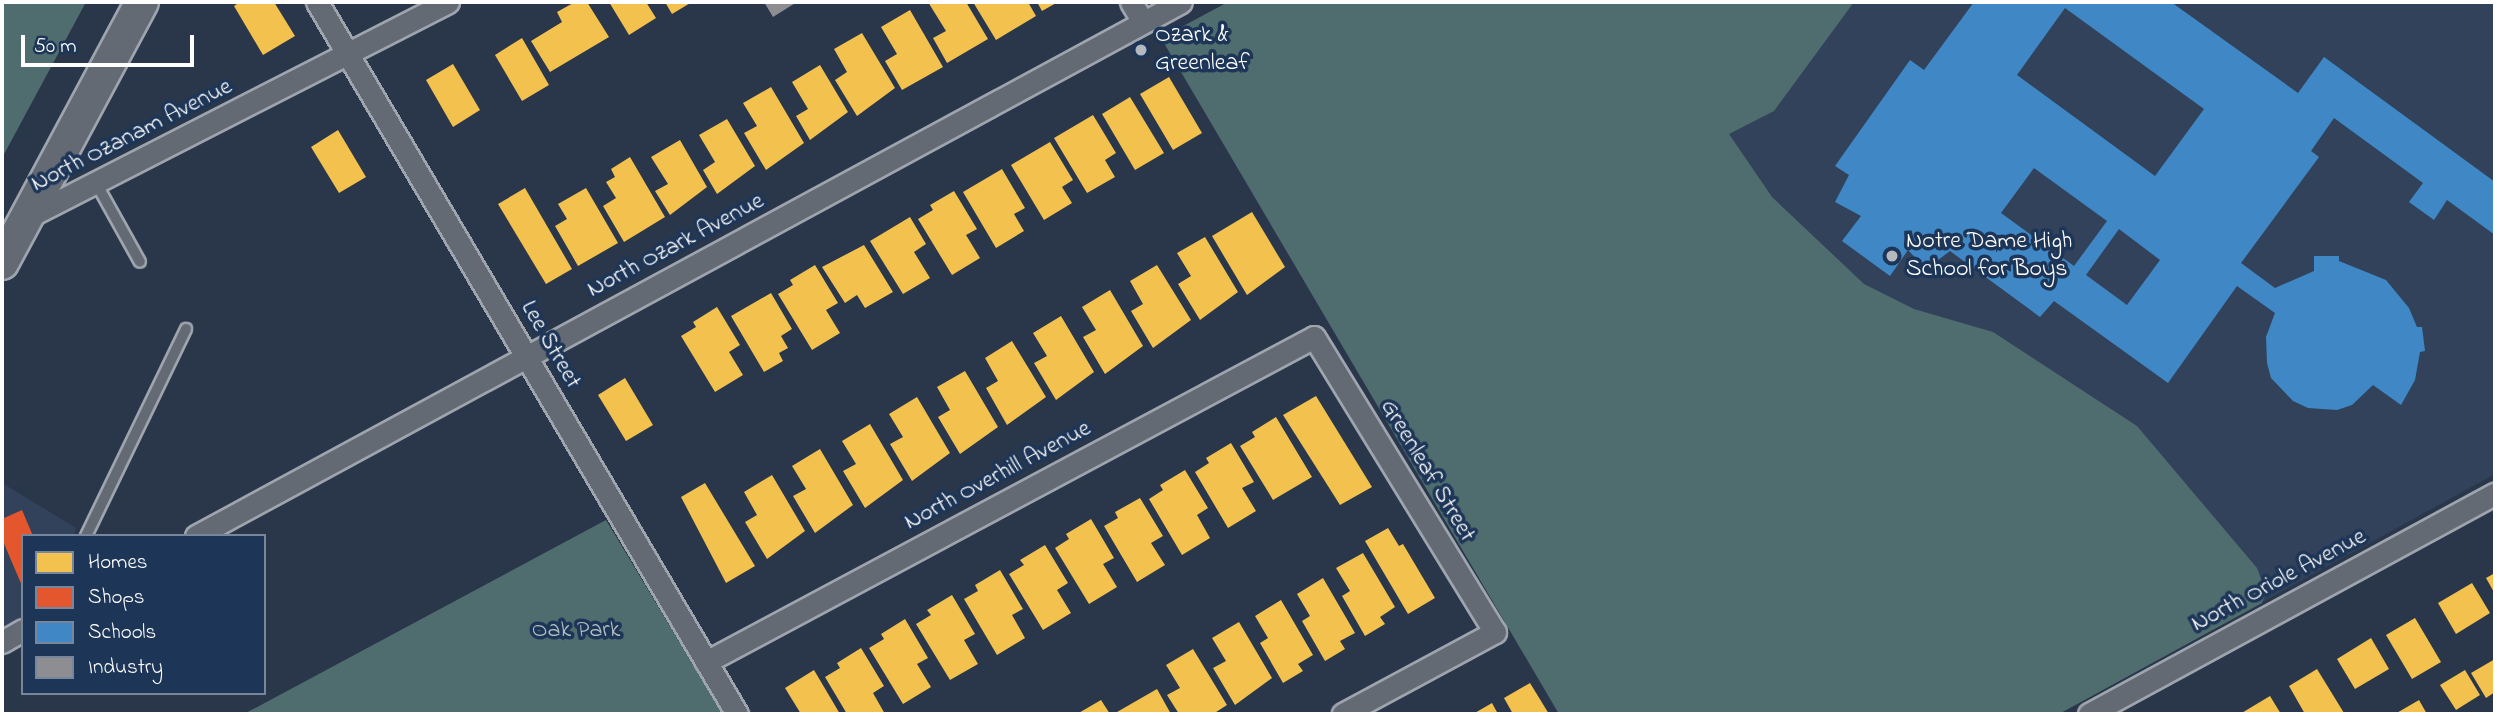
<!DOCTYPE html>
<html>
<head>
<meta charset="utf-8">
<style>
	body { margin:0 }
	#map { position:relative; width:2497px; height:716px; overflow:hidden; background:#2a374a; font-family:"Indie Flower",sans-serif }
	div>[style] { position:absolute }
	.built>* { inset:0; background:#32425b }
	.green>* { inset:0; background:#4f6d6f }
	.homes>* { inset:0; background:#f2c14e }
	.shops>* { inset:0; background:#e4572e }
	.schools>* { inset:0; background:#3f88c5 }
	.industry>* { inset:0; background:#8d8d92 }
	.roads { filter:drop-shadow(2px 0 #9fa5ae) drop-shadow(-2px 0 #9fa5ae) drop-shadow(0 2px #9fa5ae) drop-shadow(0 -2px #9fa5ae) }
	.service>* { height:10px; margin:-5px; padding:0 5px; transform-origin:5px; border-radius:5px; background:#636a74 }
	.minor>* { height:21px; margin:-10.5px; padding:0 10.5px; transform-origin:10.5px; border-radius:10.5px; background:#636a74 }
	.primary>* { height:32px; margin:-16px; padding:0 16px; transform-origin:16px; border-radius:16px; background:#636a74 }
	.dots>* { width:19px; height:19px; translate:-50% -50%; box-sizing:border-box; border:4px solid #1d3557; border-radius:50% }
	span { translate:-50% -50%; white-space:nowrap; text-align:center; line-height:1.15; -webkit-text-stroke:7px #1d3557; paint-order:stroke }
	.poi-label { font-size:24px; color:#fff }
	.left { translate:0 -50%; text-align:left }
	.street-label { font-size:24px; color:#fff }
	.park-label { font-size:24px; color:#b2c1c1 }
	.frame { position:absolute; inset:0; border:4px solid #fff; pointer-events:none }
	.legend { position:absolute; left:21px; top:534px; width:245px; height:161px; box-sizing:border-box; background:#1d3557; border:2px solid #77869a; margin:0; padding:9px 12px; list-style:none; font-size:21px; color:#fff }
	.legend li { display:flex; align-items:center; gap:14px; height:35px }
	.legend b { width:35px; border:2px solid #77869a }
	.scale { position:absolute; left:21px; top:35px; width:173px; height:32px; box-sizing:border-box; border:4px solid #fff; border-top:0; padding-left:9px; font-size:21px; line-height:24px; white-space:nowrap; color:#fff; -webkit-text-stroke:5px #1d3557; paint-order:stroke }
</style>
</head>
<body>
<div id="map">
	<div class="built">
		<div style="clip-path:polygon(1228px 2px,2495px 2px,2495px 474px,2059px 714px,1559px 714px,1161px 38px)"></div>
		<div style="clip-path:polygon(2px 483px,76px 528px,74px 536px,23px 536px,23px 635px,2px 647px)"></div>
	</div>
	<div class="green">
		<div style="clip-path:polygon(2px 2px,86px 2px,2px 158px)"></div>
		<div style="clip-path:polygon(1228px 2px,1854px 2px,1774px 111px,1729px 134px,1772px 197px,1864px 284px,1914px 309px,1993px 332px,2137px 426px,2257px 568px,2266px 592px,2262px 603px,2059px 714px,1559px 714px,1161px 38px)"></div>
		<div style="clip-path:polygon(606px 520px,723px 714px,244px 714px)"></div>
	</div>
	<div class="homes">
		<div style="clip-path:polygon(240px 2px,274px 2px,295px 36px,263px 55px,234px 6px)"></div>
		<div style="clip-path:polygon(575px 2px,587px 2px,609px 37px,550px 72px,531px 41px,562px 22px,557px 12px)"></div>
		<div style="clip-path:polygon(609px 2px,646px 2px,656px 18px,629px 35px)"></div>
		<div style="clip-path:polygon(665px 2px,692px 2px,672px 14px)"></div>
		<div style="clip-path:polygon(928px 2px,966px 2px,988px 39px,947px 63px,933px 38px,946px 31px)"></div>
		<div style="clip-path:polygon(973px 2px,1028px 2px,1036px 16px,996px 40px)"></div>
		<div style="clip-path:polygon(1037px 2px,1058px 2px,1042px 11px)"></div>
		<div style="clip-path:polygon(910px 10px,943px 67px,902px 90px,885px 61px,897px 54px,881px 27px)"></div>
		<div style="clip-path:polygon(862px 33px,895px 88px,857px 116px,835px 80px,847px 72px,834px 49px)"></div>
		<div style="clip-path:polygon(522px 38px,549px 85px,522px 101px,495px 55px)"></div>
		<div style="clip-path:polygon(453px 64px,480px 110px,453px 127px,426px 80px)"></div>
		<div style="clip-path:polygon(820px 65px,848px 112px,810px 140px,796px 116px,808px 109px,792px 82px)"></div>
		<div style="clip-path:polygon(1169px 77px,1202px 133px,1173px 150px,1140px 94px)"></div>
		<div style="clip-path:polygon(771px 87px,804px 143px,766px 170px,744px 133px,757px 126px,743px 103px)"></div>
		<div style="clip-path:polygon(1130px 97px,1164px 153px,1135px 170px,1102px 114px)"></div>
		<div style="clip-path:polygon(1093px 115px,1116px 153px,1105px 160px,1115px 177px,1087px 193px,1054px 138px)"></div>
		<div style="clip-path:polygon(727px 119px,755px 166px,717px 194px,703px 170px,715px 162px,699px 135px)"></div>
		<div style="clip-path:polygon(338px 130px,366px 177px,339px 193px,311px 147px)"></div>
		<div style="clip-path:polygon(680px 140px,707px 187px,670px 215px,655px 191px,668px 184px,651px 157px)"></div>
		<div style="clip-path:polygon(1050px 142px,1073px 180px,1062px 187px,1072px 203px,1044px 220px,1011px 165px)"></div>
		<div style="clip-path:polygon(630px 157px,665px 217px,624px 242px,603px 206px,616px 198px,606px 182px,615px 177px,611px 169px)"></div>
		<div style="clip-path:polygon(1002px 169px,1025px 208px,1014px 214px,1024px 231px,996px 248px,963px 192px)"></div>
		<div style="clip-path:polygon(525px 188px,572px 269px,546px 284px,498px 204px)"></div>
		<div style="clip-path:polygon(586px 188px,618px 243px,578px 266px,555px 226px,567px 219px,558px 204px)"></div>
		<div style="clip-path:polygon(954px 191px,977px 229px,966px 235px,980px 258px,952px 275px,918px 219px,933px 210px,930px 205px)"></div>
		<div style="clip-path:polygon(1252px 212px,1285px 267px,1247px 295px,1212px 236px)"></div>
		<div style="clip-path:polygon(910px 217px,926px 244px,914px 252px,930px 278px,903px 294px,870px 241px)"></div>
		<div style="clip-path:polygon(1205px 237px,1238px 292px,1200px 320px,1178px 284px,1191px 276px,1177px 253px)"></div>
		<div style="clip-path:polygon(864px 245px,893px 292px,865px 308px,857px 295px,845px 303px,822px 267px)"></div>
		<div style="clip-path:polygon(815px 265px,838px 303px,826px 310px,840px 333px,812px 350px,778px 294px,793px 285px,790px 280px)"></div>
		<div style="clip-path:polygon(1157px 265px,1191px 320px,1153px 348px,1131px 311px,1143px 304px,1130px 281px)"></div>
		<div style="clip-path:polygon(1110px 290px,1143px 346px,1105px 374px,1083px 337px,1096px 330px,1082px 307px)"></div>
		<div style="clip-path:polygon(771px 293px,792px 329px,781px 336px,788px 348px,779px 353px,783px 361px,764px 372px,731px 316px)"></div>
		<div style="clip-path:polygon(717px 307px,740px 345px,729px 352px,743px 375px,715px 392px,681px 336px,696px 327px,693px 322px)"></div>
		<div style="clip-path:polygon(1061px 316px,1094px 372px,1056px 400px,1034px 363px,1047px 356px,1033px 333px)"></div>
		<div style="clip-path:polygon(1012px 341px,1046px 397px,1007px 425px,986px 388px,998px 381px,985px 358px)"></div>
		<div style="clip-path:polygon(965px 371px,998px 427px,960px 454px,938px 417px,950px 410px,937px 387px)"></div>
		<div style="clip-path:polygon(625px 378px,653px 425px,626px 441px,598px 395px)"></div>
		<div style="clip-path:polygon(1316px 396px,1372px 487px,1340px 505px,1283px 415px)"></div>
		<div style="clip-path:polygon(917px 397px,950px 453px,912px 481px,890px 444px,903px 437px,889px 414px)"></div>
		<div style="clip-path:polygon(1276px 417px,1312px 477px,1273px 500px,1240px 446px,1255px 437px,1252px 432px)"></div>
		<div style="clip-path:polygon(870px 424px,903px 480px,865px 508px,843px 471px,856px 464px,842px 441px)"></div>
		<div style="clip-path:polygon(1231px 443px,1254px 482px,1242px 488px,1256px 511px,1228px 528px,1195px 472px,1209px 463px,1206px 458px)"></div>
		<div style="clip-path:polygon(820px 449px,853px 505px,815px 533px,793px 496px,806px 489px,792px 466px)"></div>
		<div style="clip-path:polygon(1185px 470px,1208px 508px,1197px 515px,1210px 538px,1182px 555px,1149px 499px,1163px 490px,1160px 485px)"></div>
		<div style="clip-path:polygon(772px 475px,805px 531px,767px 559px,745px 522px,757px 515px,744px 492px)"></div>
		<div style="clip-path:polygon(705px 483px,755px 566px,726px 583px,681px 497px)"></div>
		<div style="clip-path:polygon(1140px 498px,1163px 536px,1151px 543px,1165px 565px,1137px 582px,1104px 526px,1118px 518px,1115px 512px)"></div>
		<div style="clip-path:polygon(1091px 519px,1114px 558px,1103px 564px,1117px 587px,1089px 604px,1055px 548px,1069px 539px,1066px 534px)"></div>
		<div style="clip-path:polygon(1388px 528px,1399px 546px,1403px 544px,1435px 598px,1408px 614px,1365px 541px)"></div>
		<div style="clip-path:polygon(1045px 545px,1068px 583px,1057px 590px,1071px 613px,1043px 630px,1009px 574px,1024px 565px,1020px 560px)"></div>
		<div style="clip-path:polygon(1363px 553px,1395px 607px,1380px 617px,1385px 624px,1365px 636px,1342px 596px,1350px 591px,1336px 568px)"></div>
		<div style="clip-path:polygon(1000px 570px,1023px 609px,1012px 615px,1025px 638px,997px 655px,964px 599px,978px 591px,975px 585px)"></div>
		<div style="clip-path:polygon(2495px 573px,2495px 594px,2486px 578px)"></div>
		<div style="clip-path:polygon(1323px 578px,1355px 633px,1340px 641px,1345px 649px,1325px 661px,1302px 621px,1310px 616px,1297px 594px)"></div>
		<div style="clip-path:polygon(2472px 583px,2490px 613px,2456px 634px,2438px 603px)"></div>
		<div style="clip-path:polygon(952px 595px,975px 634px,964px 640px,978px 664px,950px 680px,916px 624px,931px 615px,927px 610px)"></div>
		<div style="clip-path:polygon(1281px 600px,1313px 655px,1298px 664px,1303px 671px,1283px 683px,1260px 643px,1268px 638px,1255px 616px)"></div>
		<div style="clip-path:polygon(2415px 618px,2441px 662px,2412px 679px,2386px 635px)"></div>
		<div style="clip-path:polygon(905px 619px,928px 658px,917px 664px,931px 687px,903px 704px,869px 648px,884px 639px,881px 634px)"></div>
		<div style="clip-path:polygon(1239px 622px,1272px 678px,1235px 705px,1213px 668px,1226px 661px,1212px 638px)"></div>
		<div style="clip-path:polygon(2371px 638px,2389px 669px,2355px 689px,2337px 659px)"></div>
		<div style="clip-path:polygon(861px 648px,884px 686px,873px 693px,885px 714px,847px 714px,825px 677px,840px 668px,837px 663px)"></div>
		<div style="clip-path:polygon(1193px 649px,1227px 705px,1213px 714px,1179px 714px,1167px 695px,1180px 688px,1166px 665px)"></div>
		<div style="clip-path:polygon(2495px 659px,2495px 692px,2486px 698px,2471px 673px)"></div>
		<div style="clip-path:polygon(2317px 669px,2344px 713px,2342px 714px,2305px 714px,2289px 686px)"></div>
		<div style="clip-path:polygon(814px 670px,840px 714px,801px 714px,785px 688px)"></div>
		<div style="clip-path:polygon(2465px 670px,2480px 695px,2456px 710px,2440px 685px)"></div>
		<div style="clip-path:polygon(1530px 683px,1549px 714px,1513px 714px,1504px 698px)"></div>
		<div style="clip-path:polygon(1157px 689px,1171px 714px,1118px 714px,1117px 712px)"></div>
		<div style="clip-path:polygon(2270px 696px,2281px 714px,2240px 714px)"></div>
		<div style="clip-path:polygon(1101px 700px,1110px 714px,1077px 714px)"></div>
		<div style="clip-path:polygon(2419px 700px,2427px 714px,2395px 714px)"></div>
		<div style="clip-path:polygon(1492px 703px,1498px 714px,1473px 714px)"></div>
	</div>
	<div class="shops">
		<div style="clip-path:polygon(22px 510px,33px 536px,23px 536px,23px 588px,2px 539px,2px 519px)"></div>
	</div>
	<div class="schools">
		<div style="clip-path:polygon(evenodd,1974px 2px,2171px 2px,2298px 93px,2324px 57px,2495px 182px,2495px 235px,2447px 200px,2434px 220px,2409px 202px,2423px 183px,2334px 118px,2311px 151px,2319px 157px,2241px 263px,2275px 288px,2314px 271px,2314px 256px,2339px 256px,2339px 261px,2386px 280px,2409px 308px,2417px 327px,2422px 327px,2425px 351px,2420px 352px,2415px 380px,2401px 405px,2373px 385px,2352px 405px,2337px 410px,2308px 408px,2293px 401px,2271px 378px,2267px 363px,2266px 337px,2275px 313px,2237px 286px,2168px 383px,2054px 301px,2040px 317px,1950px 251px,1926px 269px,1908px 250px,1890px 276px,1842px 241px,1861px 216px,1835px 202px,1849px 175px,1835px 166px,1910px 60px,1924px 70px,1974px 2px,2065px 8px,2204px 109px,2155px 176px,2017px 75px,2065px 8px,1974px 2px,2034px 168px,2107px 221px,2074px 266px,2001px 213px,2034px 168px,1974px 2px,2119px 229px,2160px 260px,2127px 305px,2086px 275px,2119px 229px)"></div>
	</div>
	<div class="industry">
		<div style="clip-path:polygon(764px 2px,797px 2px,773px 17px)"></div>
	</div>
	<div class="roads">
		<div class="service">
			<div style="left:96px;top:183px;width:90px;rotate:60.9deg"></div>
			<div style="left:86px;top:536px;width:230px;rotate:-64.2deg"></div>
		</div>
		<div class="minor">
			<div style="left:317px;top:2px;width:827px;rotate:59.46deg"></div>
			<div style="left:1131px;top:2px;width:23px;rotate:59deg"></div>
			<div style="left:26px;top:218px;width:474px;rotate:-27.1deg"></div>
			<div style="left:196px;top:536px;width:1120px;rotate:-28.46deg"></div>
			<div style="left:2px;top:642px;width:24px;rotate:-30deg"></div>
			<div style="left:706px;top:662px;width:689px;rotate:-28.13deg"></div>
			<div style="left:1314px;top:337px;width:346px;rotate:58.5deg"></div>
			<div style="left:1495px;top:632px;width:173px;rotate:151.7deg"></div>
			<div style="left:2089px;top:714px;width:462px;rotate:-28.5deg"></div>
		</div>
		<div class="primary">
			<div style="left:2px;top:263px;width:296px;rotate:-61.8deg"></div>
		</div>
	</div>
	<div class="dots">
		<div style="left:1141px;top:50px;background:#b4b9c0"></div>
		<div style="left:1892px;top:256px;background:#b4b9c0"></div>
	</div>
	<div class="poi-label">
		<span class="left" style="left:1155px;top:50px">Ozark &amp;<br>Greenleaf</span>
		<span class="left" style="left:1906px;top:256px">Notre Dame High<br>School for Boys</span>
	</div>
	<div class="street-label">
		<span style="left:132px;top:136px;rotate:-27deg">North Ozanam Avenue</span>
		<span style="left:676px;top:246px;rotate:-28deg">North Ozark Avenue</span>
		<span style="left:550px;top:345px;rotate:60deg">Lee Street</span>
		<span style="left:1427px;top:471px;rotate:59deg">Greenleaf Street</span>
		<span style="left:998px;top:476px;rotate:-28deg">North Overhill Avenue</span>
		<span style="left:2279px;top:581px;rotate:-28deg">North Oriole Avenue</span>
	</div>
	<div class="park-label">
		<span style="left:576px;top:631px">Oak Park</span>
	</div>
	<div class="frame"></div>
	<ul class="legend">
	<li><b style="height:19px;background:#f2c14e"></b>Homes</li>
	<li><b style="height:19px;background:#e4572e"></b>Shops</li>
	<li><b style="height:19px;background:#3f88c5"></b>Schools</li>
	<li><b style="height:19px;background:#8d8d92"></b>Industry</li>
	</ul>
	<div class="scale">50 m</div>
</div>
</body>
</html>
